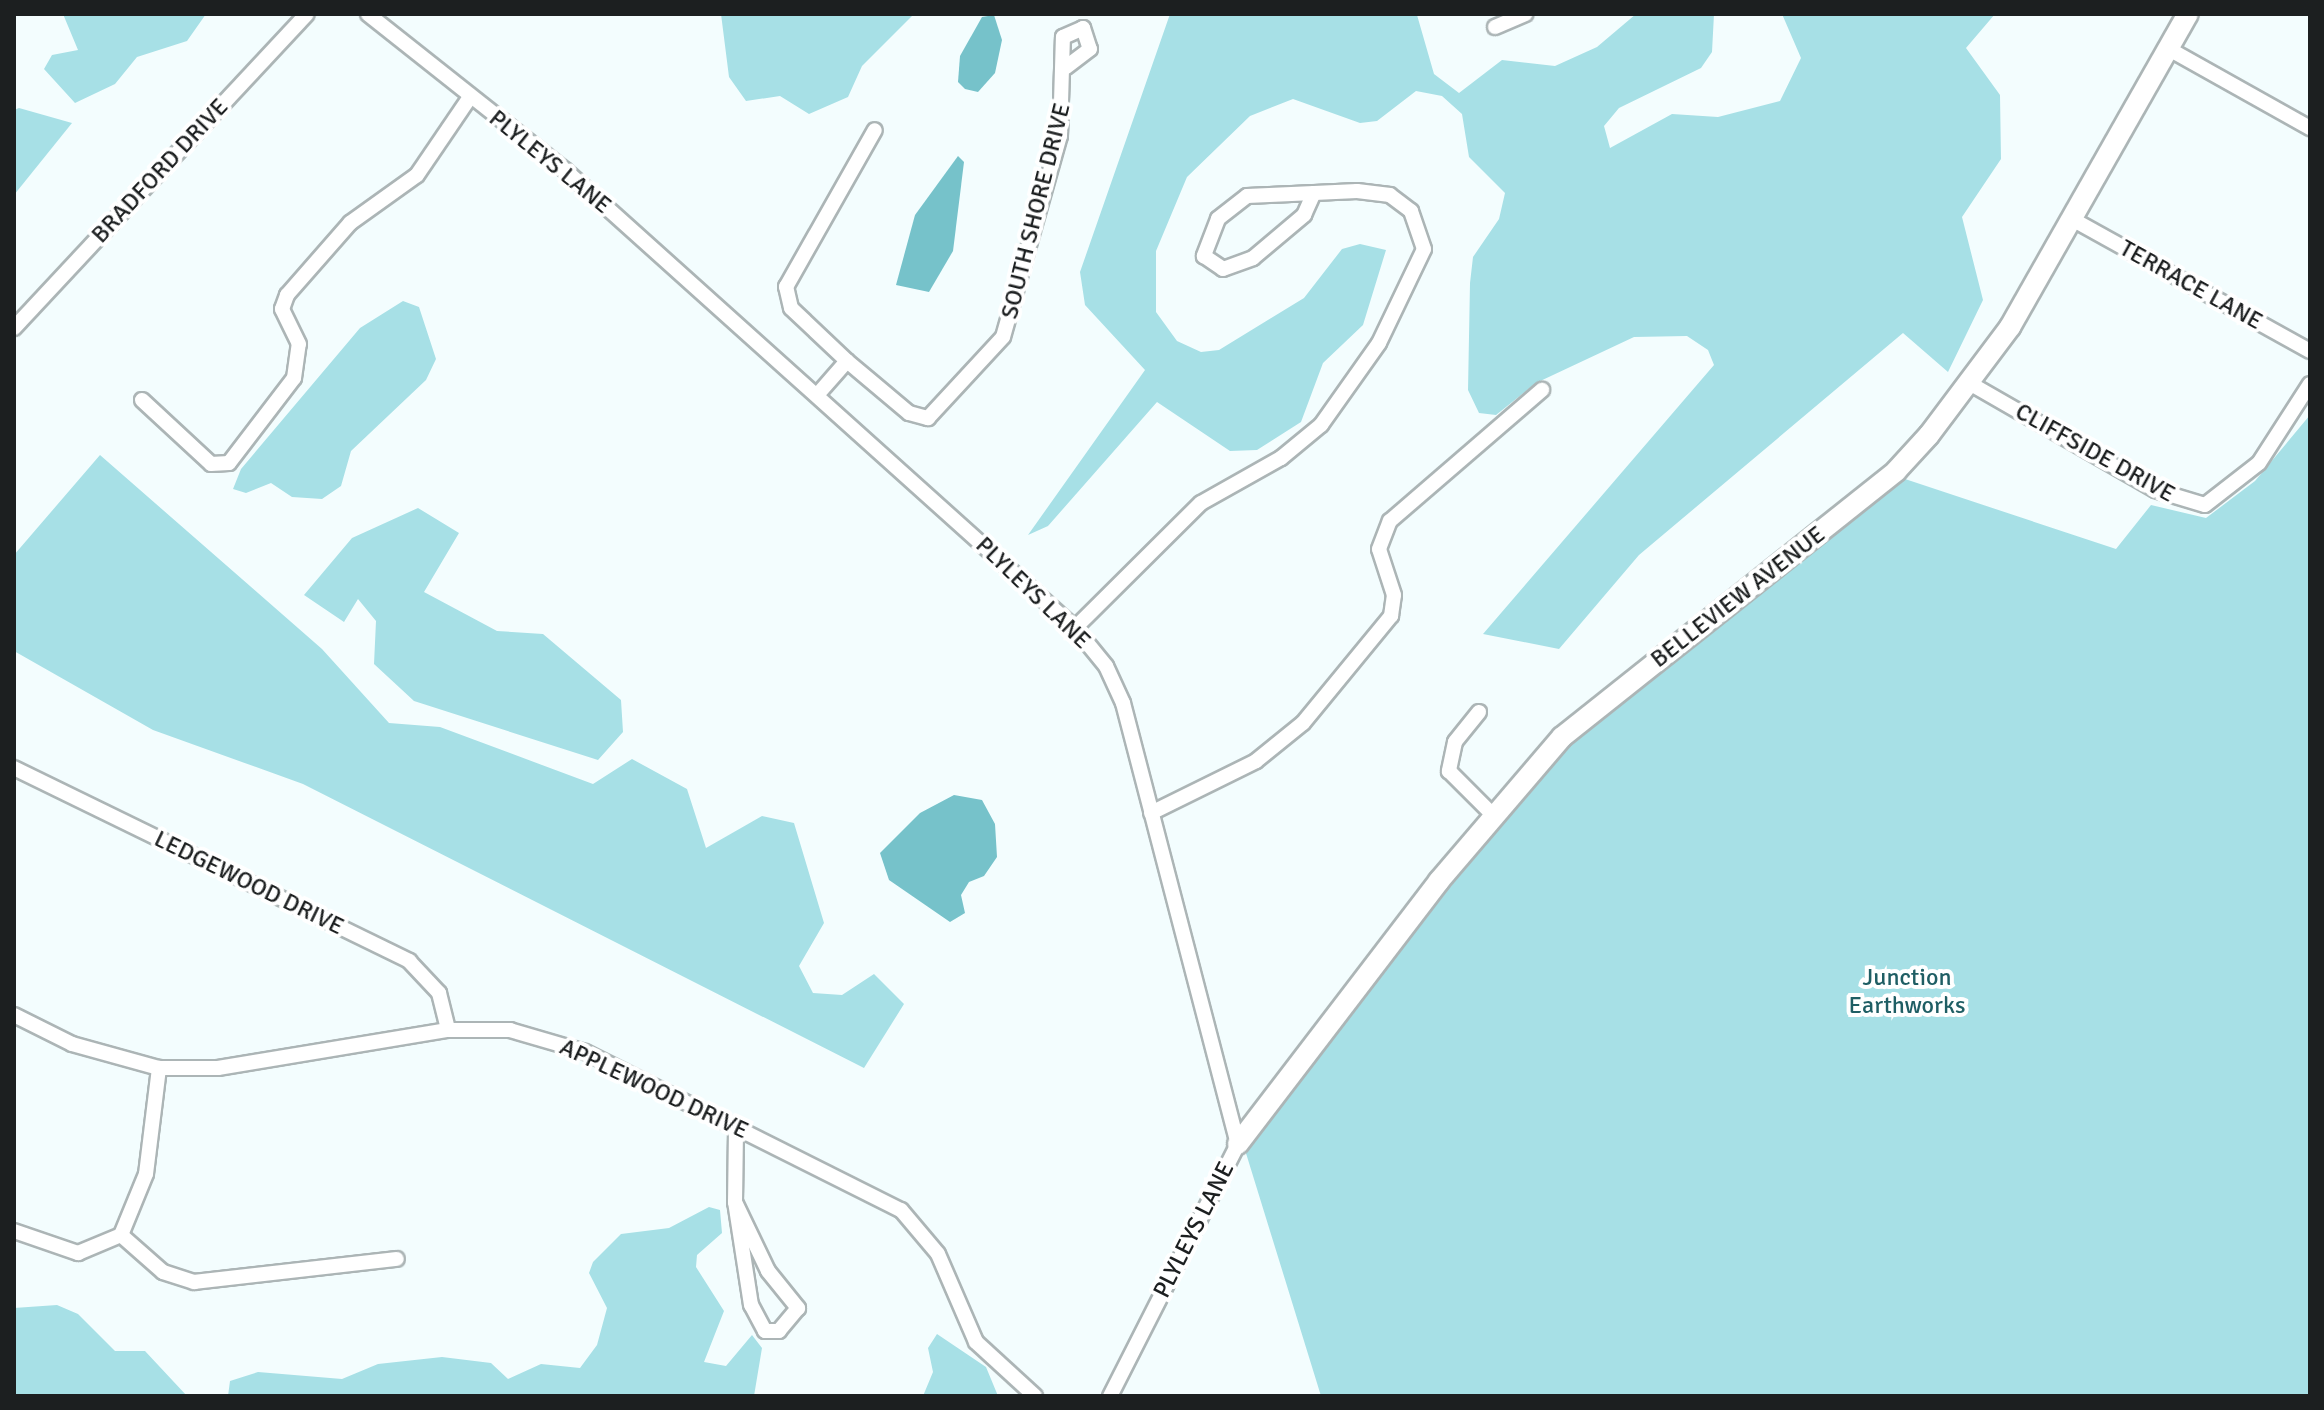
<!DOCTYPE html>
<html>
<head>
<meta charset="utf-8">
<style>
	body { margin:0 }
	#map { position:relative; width:2324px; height:1410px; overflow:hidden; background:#f3fdfe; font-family:Signika,sans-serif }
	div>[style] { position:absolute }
	.green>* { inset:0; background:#a7e0e6 }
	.water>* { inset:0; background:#76c2ca }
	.roads { filter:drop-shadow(2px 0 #acb5b6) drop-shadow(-2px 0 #acb5b6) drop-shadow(0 2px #acb5b6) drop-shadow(0 -2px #acb5b6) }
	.street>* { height:14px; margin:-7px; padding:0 7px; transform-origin:7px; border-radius:7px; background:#fff }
	.secondary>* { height:20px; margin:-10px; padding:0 10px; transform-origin:10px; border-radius:10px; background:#fff }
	span { translate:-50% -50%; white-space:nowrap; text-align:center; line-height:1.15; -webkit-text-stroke:8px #fff; paint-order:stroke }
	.street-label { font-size:24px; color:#1c1f20 }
	.park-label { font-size:24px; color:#1f5e64 }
	.frame { position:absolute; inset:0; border:16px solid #1c1f20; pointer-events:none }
</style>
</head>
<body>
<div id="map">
	<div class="green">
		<div style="clip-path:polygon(63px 14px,206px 14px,187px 41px,137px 57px,115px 84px,75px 103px,44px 69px,52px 55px,78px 50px)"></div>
		<div style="clip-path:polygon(721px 14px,914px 14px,862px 66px,848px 97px,809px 114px,780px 96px,746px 101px,729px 77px)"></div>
		<div style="clip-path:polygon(1170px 14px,1417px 15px,1434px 74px,1459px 93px,1502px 60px,1555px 66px,1597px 47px,1636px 14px,1714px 14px,1712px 52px,1701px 68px,1619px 108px,1604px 126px,1610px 148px,1672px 114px,1718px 117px,1780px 101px,1801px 58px,1782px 14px,1995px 14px,1966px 48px,2000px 95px,2001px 159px,1962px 217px,1983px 300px,1948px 372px,1903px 333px,1639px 555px,1559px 649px,1483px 634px,1714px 365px,1708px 350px,1687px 336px,1634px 337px,1536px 383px,1496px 415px,1479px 413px,1468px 390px,1470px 283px,1473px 257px,1499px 219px,1505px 193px,1469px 157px,1462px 114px,1442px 96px,1416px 91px,1377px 121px,1360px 123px,1293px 99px,1250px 116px,1187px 177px,1156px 251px,1156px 312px,1177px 341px,1201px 352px,1219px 350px,1304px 298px,1342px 249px,1360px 244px,1386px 250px,1363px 325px,1323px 363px,1301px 422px,1257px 450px,1230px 451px,1157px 402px,1048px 526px,1028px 535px,1145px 370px,1085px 305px,1080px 272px)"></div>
		<div style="clip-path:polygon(19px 108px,72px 123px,14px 195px,14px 110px)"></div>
		<div style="clip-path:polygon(403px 301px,419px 307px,436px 359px,426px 380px,351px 451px,341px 486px,322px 499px,292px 497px,271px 483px,246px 493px,233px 489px,241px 469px,360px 328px)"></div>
		<div style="clip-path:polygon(2310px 415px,2310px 1396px,1321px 1396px,1245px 1150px,1543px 768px,1902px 478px,2116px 549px,2151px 505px,2206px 518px,2255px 481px)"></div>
		<div style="clip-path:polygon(100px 455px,322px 649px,389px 723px,440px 727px,593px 784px,632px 759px,687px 789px,706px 848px,762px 816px,794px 823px,824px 923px,799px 966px,813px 993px,842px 995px,874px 974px,904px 1004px,864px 1068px,303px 784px,153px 730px,14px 651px,14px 555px)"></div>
		<div style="clip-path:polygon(418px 508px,459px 533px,424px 592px,497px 631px,543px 634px,621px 700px,623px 732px,598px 760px,414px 701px,374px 664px,376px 621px,358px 599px,344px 622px,304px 595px,352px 538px)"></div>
		<div style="clip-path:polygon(709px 1207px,720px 1210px,722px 1233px,697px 1255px,696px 1267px,724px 1311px,704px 1362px,726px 1366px,752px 1335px,762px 1348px,754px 1396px,228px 1396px,230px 1381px,258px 1372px,342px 1379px,378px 1364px,442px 1357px,491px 1363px,508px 1379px,541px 1364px,580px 1368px,597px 1345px,607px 1308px,589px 1273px,593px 1262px,621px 1234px,669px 1228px)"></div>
		<div style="clip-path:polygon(57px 1305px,78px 1314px,115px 1351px,145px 1351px,187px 1396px,14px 1396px,14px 1308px)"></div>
		<div style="clip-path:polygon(937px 1334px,986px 1367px,998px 1396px,923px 1396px,933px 1372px,928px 1348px)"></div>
	</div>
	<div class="water">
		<div style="clip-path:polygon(994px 15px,1002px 40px,995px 73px,978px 92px,965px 89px,958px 82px,960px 56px,982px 17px)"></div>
		<div style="clip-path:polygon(958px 156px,964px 162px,953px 251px,929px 292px,896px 285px,915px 215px)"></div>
		<div style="clip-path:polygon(954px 795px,982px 800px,995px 824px,997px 857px,984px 876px,969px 882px,961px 895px,965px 913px,950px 922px,889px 880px,880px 853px,920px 813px)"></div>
	</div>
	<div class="roads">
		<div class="street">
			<div style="left:368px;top:14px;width:251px;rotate:38.4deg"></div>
			<div style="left:565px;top:170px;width:685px;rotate:41.93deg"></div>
			<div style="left:1075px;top:628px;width:49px;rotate:50.8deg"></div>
			<div style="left:1106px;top:666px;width:41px;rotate:65.3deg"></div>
			<div style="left:1123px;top:703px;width:456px;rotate:75.4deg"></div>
			<div style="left:1238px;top:1144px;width:283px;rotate:116.9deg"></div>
			<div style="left:1495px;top:27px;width:33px;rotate:-23deg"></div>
			<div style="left:2169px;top:49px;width:162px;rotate:29.3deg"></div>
			<div style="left:2072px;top:219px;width:272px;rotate:29deg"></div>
			<div style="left:14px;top:328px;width:429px;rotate:-47deg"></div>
			<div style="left:847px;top:361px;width:77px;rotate:-136.6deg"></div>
			<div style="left:791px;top:308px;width:22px;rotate:-103deg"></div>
			<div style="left:786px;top:287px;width:180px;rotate:-60.5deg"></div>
			<div style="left:1971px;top:384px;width:212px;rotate:29.9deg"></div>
			<div style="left:2155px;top:490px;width:52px;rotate:16.7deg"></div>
			<div style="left:2205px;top:505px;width:68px;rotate:-37.9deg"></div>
			<div style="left:2259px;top:463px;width:94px;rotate:-57.2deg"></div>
			<div style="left:818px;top:394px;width:44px;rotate:-48.7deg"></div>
			<div style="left:847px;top:361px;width:81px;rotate:40deg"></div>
			<div style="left:909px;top:413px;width:20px;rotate:15deg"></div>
			<div style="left:928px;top:418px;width:110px;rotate:-47.2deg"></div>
			<div style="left:1003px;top:337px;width:209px;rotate:-74.2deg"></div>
			<div style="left:1060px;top:136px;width:99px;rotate:-88.3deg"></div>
			<div style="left:1063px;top:37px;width:22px;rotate:-24deg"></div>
			<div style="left:1083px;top:28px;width:22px;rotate:72deg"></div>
			<div style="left:1090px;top:49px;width:30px;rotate:143deg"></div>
			<div style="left:142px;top:400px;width:94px;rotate:42.8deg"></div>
			<div style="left:211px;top:464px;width:18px;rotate:-3deg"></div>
			<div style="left:229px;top:463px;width:107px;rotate:-52.6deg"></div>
			<div style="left:294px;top:378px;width:34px;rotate:-82deg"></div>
			<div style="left:299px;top:344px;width:39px;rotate:-116deg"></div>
			<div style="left:282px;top:309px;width:15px;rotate:-70deg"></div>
			<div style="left:287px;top:295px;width:96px;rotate:-48.8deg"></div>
			<div style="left:350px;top:223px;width:82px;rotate:-35.6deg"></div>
			<div style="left:417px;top:175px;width:94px;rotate:-55.8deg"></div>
			<div style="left:1075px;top:628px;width:177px;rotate:-44.8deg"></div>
			<div style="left:1201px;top:503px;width:92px;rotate:-29.4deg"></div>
			<div style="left:1281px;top:458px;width:52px;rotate:-39.5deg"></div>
			<div style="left:1321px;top:425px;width:100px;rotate:-54.7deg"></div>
			<div style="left:1379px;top:343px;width:104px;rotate:-64.4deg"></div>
			<div style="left:1424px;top:249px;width:40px;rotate:-108.9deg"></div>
			<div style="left:1411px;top:211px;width:26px;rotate:-143deg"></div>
			<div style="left:1390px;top:195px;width:33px;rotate:-173deg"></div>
			<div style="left:1357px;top:191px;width:43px;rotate:177.3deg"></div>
			<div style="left:1314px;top:193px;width:67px;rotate:177.4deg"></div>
			<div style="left:1247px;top:196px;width:37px;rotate:142deg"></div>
			<div style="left:1218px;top:219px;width:40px;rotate:111deg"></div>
			<div style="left:1204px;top:256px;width:23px;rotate:34deg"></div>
			<div style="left:1223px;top:269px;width:32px;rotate:-20deg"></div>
			<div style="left:1253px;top:258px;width:67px;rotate:-40.1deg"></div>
			<div style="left:1304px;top:215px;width:24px;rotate:-66deg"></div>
			<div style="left:1479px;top:712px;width:38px;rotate:129deg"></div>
			<div style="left:1455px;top:742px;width:30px;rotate:102deg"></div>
			<div style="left:1449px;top:771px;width:61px;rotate:45deg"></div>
			<div style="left:14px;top:768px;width:440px;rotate:26deg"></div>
			<div style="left:409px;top:961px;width:44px;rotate:46.8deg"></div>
			<div style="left:439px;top:993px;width:38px;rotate:76deg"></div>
			<div style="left:1151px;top:813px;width:117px;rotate:-26.3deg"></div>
			<div style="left:1256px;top:761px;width:60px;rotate:-39deg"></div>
			<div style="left:1303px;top:723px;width:139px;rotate:-50.6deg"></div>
			<div style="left:1391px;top:616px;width:21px;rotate:-82deg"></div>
			<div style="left:1394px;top:595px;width:48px;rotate:-108.1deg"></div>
			<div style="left:1379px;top:549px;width:30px;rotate:-69deg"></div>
			<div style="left:1390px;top:521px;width:201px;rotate:-40.8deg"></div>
			<div style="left:14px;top:1015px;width:65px;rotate:26.6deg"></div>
			<div style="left:72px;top:1044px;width:90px;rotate:15.4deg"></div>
			<div style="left:159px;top:1068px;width:59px"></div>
			<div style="left:218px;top:1068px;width:233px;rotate:-9.4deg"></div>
			<div style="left:448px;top:1030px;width:62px"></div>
			<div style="left:510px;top:1030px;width:78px;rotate:16.3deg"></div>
			<div style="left:585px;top:1052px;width:353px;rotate:26.6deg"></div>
			<div style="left:901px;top:1210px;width:57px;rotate:49.9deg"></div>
			<div style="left:938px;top:1254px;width:96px;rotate:66.6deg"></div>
			<div style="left:976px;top:1342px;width:80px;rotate:42.5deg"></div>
			<div style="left:735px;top:1202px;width:76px;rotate:64.4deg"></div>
			<div style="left:768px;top:1271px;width:48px;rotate:51deg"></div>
			<div style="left:798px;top:1308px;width:30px;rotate:130deg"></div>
			<div style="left:779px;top:1331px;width:14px;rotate:180deg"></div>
			<div style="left:765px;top:1331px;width:30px;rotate:-118deg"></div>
			<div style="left:751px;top:1305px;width:104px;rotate:-98.8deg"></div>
			<div style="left:735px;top:1202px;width:75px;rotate:-89.2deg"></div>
			<div style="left:14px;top:1231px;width:68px;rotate:19deg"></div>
			<div style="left:78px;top:1253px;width:47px;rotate:-22.7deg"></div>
			<div style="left:121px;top:1235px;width:66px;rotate:-67.7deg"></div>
			<div style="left:146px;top:1174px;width:107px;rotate:-83deg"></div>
			<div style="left:121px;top:1235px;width:56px;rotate:41.4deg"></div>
			<div style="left:163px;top:1272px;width:33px;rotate:18deg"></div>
			<div style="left:194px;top:1282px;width:204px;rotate:-6.5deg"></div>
		</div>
		<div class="secondary">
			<div style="left:1238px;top:1144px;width:331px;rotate:-52.6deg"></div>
			<div style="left:1439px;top:881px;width:189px;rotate:-49.5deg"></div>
			<div style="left:1562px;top:737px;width:427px;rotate:-38.5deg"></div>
			<div style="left:1896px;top:471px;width:49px;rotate:-47.5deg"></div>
			<div style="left:1929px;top:435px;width:135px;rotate:-53.1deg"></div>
			<div style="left:2010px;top:327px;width:360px;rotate:-60.4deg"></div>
		</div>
	</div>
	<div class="street-label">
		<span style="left:550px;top:162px;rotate:39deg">PLYLEYS LANE</span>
		<span style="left:160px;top:171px;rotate:-47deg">BRADFORD DRIVE</span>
		<span style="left:1036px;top:211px;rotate:-76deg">SOUTH SHORE DRIVE</span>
		<span style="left:2191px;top:285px;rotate:29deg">TERRACE LANE</span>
		<span style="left:2095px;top:453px;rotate:29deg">CLIFFSIDE DRIVE</span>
		<span style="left:1033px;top:593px;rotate:44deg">PLYLEYS LANE</span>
		<span style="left:1738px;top:597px;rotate:-38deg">BELLEVIEW AVENUE</span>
		<span style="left:249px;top:883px;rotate:26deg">LEDGEWOOD DRIVE</span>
		<span style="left:654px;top:1089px;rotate:25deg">APPLEWOOD DRIVE</span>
		<span style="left:1194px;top:1230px;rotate:-63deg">PLYLEYS LANE</span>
	</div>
	<div class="park-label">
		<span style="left:1907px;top:992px">Junction<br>Earthworks</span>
	</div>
	<div class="frame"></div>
</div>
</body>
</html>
